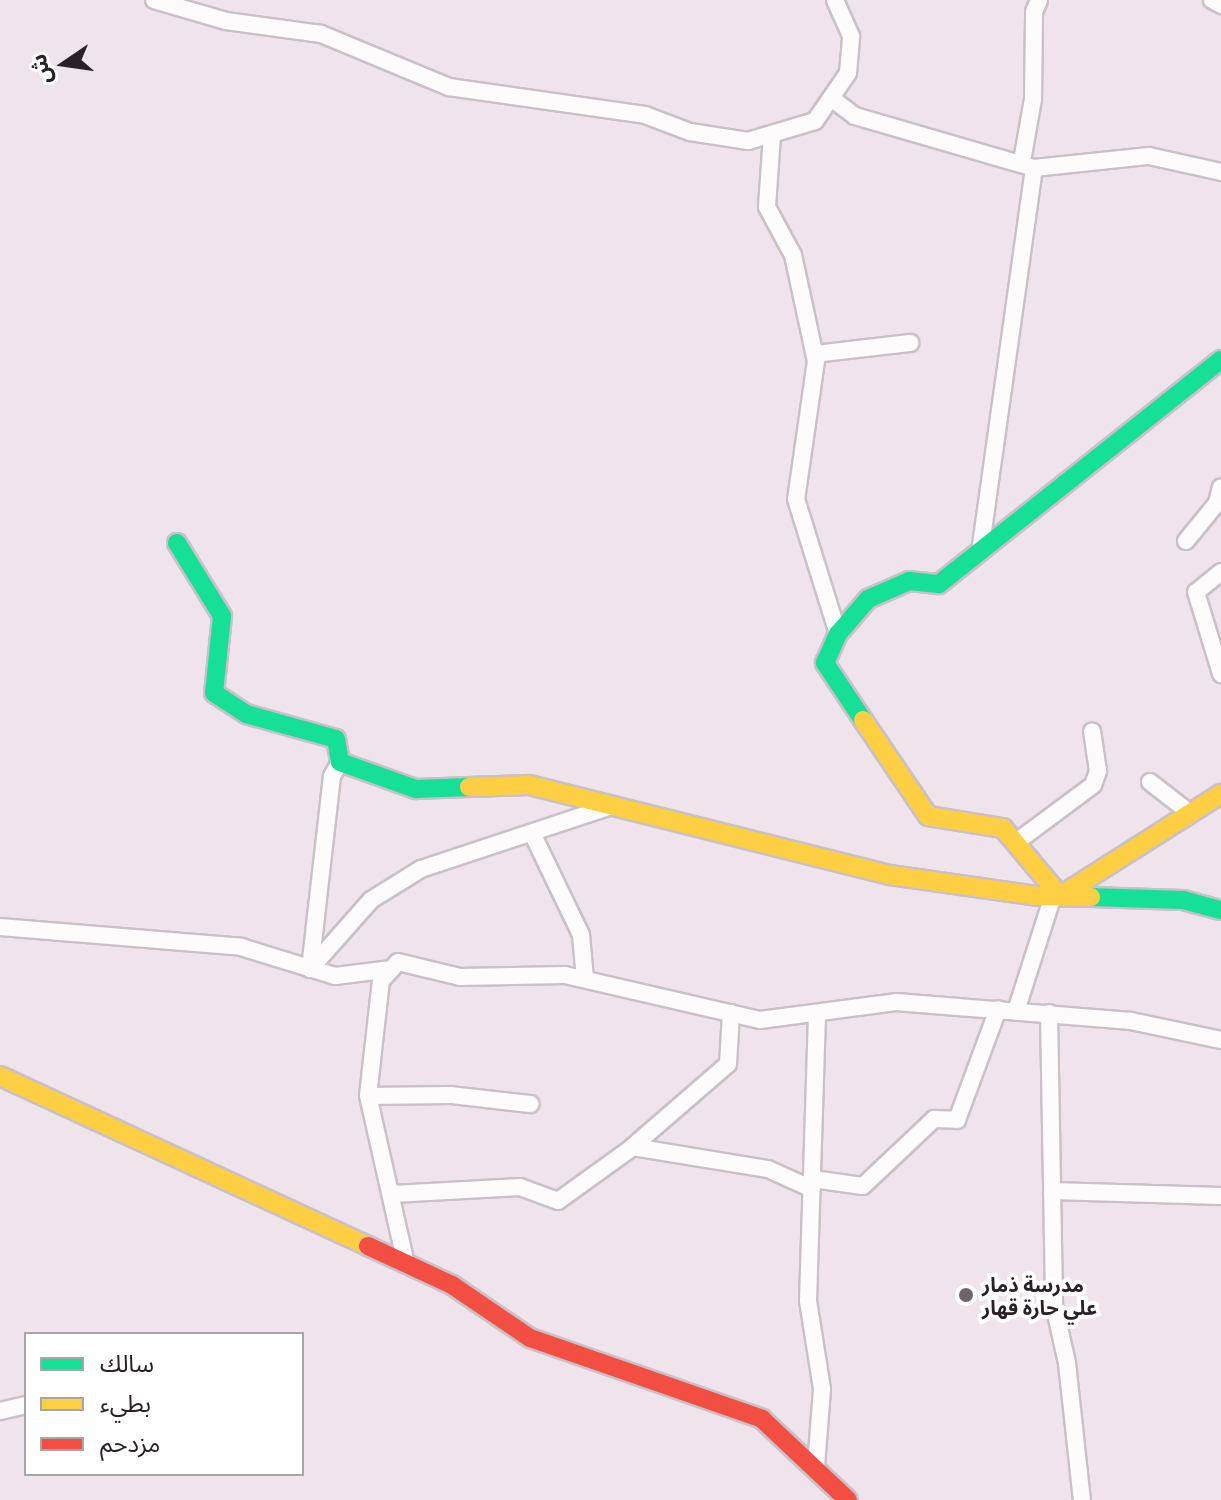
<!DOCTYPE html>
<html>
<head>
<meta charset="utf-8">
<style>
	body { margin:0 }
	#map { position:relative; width:1221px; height:1500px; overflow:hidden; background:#efe3ec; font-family:"IBM Plex Sans","Noto Sans Arabic",sans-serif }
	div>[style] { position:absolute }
	.roads { filter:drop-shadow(2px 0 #cac0c7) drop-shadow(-2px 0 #cac0c7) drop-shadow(0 2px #cac0c7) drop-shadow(0 -2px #cac0c7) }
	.street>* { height:16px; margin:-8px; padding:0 8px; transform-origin:8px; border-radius:8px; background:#fdfbfc }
	.fast>* { height:18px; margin:-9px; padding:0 9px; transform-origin:9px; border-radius:9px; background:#16e098 }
	.slow>* { height:18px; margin:-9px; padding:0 9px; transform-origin:9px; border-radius:9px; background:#ffcf43 }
	.jam>* { height:18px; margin:-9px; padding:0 9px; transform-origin:9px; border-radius:9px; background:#f24e42 }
	.dots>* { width:22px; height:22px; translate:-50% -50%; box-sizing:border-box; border:4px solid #fff; border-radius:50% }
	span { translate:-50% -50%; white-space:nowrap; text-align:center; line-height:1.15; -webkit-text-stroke:8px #fff; paint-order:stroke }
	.poi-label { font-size:20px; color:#292127; font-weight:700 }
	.left { translate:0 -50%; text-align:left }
	.legend { position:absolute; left:24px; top:1332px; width:280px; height:144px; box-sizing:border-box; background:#fff; border:2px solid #a9a6a9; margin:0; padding:10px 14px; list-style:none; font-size:24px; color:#292127 }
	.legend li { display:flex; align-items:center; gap:16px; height:40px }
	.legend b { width:40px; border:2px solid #a9a6a9 }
	.north { position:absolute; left:24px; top:24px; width:80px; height:80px; -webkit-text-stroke:6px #fff; paint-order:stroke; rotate:257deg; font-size:22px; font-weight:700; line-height:32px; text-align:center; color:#292127 }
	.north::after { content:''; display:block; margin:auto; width:28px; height:36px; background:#292127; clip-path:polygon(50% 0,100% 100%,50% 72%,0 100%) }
</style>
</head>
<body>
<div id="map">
	<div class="roads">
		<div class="street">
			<div style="left:154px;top:0;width:75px;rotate:16.3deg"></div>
			<div style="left:226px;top:21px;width:96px;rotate:7.8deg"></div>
			<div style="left:321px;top:34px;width:139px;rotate:22.5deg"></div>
			<div style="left:449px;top:87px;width:198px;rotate:8.1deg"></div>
			<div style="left:645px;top:115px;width:48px;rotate:20.7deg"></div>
			<div style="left:690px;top:132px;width:59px;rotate:8.8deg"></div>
			<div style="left:748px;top:141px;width:70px;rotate:-16.6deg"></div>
			<div style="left:815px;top:121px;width:58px;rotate:-55.5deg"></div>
			<div style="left:848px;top:73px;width:37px;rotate:-85deg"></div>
			<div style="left:851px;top:36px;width:39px;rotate:-114deg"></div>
			<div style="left:1212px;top:0;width:10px;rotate:29deg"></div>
			<div style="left:831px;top:98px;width:30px;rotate:37deg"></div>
			<div style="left:855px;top:116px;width:186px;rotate:16.2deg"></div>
			<div style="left:1034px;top:168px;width:387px;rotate:98deg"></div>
			<div style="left:772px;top:135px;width:72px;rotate:94deg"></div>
			<div style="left:767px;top:207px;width:55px;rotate:61.6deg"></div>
			<div style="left:793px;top:255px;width:108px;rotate:77.8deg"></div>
			<div style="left:816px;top:361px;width:139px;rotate:98.2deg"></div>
			<div style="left:796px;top:499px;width:141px;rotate:72.7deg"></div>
			<div style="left:1022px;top:161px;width:63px;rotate:-79.9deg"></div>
			<div style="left:1033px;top:99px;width:87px;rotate:-89.3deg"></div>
			<div style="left:1034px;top:12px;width:13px;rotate:-67deg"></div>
			<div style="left:1034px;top:168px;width:116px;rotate:-6deg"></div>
			<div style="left:1149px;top:156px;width:74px;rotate:12.5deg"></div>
			<div style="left:815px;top:354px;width:96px;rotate:-6.6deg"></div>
			<div style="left:1186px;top:541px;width:49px;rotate:-50.8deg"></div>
			<div style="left:1217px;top:503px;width:16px;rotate:-76deg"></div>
			<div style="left:1221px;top:572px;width:32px;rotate:141deg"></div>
			<div style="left:1196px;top:592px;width:86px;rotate:73deg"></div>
			<div style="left:1150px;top:782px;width:51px;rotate:37.8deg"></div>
			<div style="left:532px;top:833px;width:113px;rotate:64.3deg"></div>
			<div style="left:581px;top:935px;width:44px;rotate:84.8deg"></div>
			<div style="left:1015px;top:843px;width:97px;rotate:-36.6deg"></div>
			<div style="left:1093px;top:785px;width:15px;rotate:-70deg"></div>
			<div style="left:1098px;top:771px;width:40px;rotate:-98.5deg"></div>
			<div style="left:0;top:927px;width:242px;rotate:4.7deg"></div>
			<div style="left:241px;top:947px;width:98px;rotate:17.1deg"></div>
			<div style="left:335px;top:976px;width:57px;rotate:-7deg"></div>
			<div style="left:310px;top:969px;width:92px;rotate:-48.5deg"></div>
			<div style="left:371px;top:900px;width:59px;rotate:-31.8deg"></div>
			<div style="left:421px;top:869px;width:201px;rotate:-18.3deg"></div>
			<div style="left:310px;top:969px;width:194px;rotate:-83.5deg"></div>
			<div style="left:332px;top:776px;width:16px;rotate:-60deg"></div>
			<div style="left:1016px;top:1011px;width:121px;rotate:-72.2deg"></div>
			<div style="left:1049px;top:1013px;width:292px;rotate:89deg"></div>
			<div style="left:1054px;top:1305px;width:59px;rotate:77.4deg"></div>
			<div style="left:1067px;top:1363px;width:138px;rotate:83.8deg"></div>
			<div style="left:368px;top:1096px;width:116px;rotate:-83.6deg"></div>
			<div style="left:381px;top:981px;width:25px;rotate:-48deg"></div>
			<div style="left:398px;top:962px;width:64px;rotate:13.6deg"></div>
			<div style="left:460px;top:977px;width:105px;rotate:-1.1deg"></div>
			<div style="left:565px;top:975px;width:200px;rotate:13deg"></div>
			<div style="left:760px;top:1020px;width:137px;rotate:-7.5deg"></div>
			<div style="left:896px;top:1002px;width:236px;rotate:4.6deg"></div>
			<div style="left:1131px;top:1021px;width:92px;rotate:11.9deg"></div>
			<div style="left:631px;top:1148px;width:128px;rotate:-40.9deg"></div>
			<div style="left:728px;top:1064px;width:51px;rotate:-86.6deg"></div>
			<div style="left:813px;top:1179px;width:50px;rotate:8deg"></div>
			<div style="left:863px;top:1186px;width:98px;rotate:-43.3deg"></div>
			<div style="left:934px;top:1119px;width:23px;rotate:2deg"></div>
			<div style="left:957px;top:1120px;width:118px;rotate:-69.7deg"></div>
			<div style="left:1052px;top:1191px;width:169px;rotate:1.7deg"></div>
			<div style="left:393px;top:1194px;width:127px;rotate:-3.2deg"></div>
			<div style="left:520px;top:1187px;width:40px;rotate:20.2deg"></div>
			<div style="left:558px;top:1201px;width:92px;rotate:-35.8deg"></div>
			<div style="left:633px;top:1147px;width:137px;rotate:9.3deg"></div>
			<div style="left:768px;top:1169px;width:48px;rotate:24.4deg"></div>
			<div style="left:406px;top:1264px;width:172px;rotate:-102.7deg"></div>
			<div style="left:368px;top:1096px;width:83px;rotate:-0.7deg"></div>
			<div style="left:451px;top:1095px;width:80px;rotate:6.5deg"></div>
			<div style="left:0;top:1411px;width:26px;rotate:-13deg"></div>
			<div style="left:816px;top:1466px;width:77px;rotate:-85.5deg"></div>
			<div style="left:822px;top:1389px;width:89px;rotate:-99deg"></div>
			<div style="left:808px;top:1301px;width:288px;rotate:-88.2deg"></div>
		</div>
		<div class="fast">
			<div style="left:177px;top:543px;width:86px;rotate:58.3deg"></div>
			<div style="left:222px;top:616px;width:77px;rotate:95.9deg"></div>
			<div style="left:214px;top:693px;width:38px;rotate:33deg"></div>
			<div style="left:246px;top:714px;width:93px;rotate:15.5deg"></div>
			<div style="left:336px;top:739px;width:23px;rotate:80deg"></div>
			<div style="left:340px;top:762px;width:81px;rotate:19.6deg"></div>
			<div style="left:416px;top:789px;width:53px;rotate:-2.2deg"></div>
			<div style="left:863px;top:720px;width:69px;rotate:-123.7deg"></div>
			<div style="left:825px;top:663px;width:32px;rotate:-66deg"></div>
			<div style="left:838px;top:634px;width:46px;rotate:-49.4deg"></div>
			<div style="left:868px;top:599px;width:45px;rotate:-23.7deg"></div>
			<div style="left:909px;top:581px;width:30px;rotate:6deg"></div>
			<div style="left:939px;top:584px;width:360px;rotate:-38.5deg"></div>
			<div style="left:1091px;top:897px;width:92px;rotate:1.9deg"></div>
			<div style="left:1183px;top:900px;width:39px;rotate:15deg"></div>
		</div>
		<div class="slow">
			<div style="left:863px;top:720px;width:116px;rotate:55.9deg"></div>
			<div style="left:928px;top:816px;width:76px;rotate:9.1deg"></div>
			<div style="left:1003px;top:828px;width:89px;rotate:50deg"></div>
			<div style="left:1060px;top:896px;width:191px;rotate:-32.4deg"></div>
			<div style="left:469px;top:787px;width:60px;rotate:-1.9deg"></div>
			<div style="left:529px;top:785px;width:372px;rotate:14deg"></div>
			<div style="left:890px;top:875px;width:148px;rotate:8.1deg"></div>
			<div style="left:1037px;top:896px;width:54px;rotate:1.1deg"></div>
			<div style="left:0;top:1076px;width:405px;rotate:24.8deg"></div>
		</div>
		<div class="jam">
			<div style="left:368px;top:1246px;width:93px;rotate:24.9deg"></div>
			<div style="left:452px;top:1285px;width:94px;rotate:34.2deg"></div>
			<div style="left:530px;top:1338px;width:246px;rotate:19.2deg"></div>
			<div style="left:762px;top:1419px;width:118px;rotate:43.3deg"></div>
		</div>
	</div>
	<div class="dots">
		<div style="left:966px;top:1295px;background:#6e656c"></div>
	</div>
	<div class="poi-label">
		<span class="left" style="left:982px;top:1296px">مدرسة ذمار<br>علي حارة قهار</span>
	</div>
	<ul class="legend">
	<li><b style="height:10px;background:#16e098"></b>سالك</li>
	<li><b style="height:10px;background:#ffcf43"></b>بطيء</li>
	<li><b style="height:10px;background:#f24e42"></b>مزدحم</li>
	</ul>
	<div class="north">ش</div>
</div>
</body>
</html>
